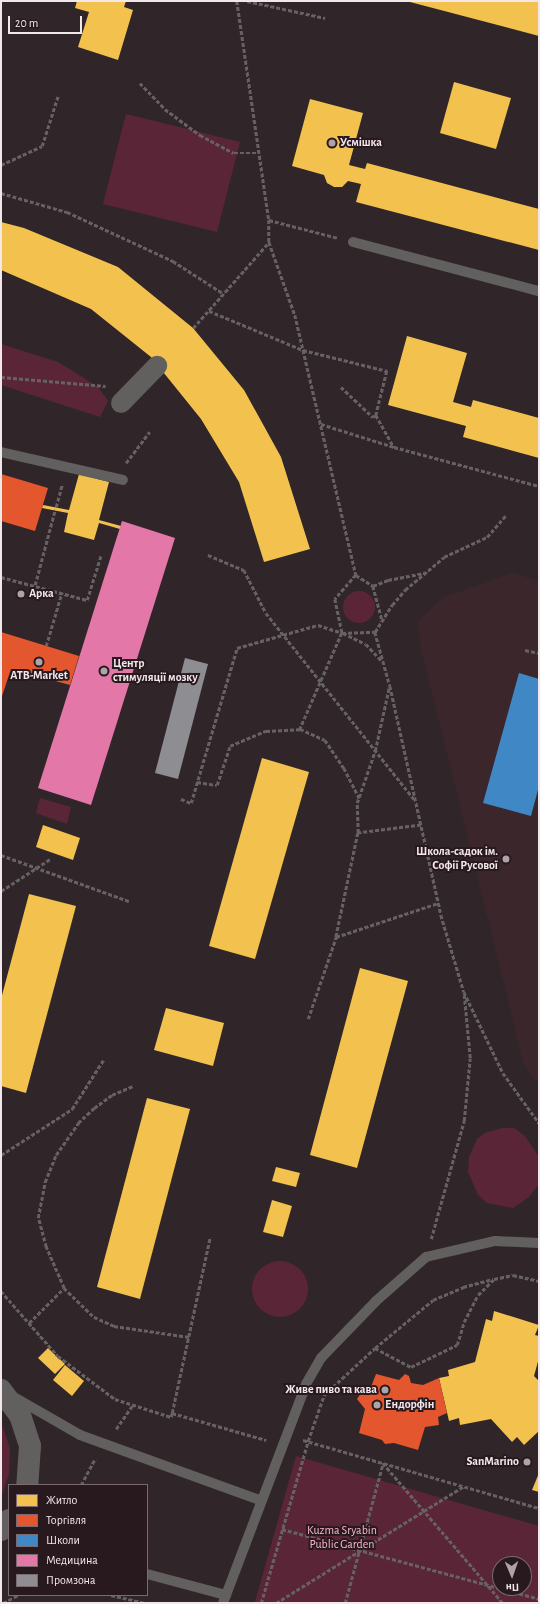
<!DOCTYPE html>
<html>
<head>
<meta charset="utf-8">
<style>
  body { margin:0 }
  #map { position:relative; width:540px; height:1604px; overflow:hidden; background:#302629; font-family:"Alegreya Sans",sans-serif }
  div>[style] { position:absolute }
  .built>* { inset:0; background:#3b262c }
  .green>* { inset:0; background:#5b2538 }
  .round { border-radius:50% }
  .homes>* { inset:0; background:#f2c14e }
  .shops>* { inset:0; background:#e4572e }
  .schools>* { inset:0; background:#3f88c5 }
  .health>* { inset:0; background:#e377a8 }
  .industry>* { inset:0; background:#8d8d92 }
  .path>* { height:2.5px; margin-top:-1.25px; transform-origin:0; background:repeating-linear-gradient(90deg,#666264 0 4px,transparent 0 6px) }
  .service>* { height:10px; margin:-5px; padding:0 5px; transform-origin:5px; border-radius:5px; background:#625f5f }
  .minor>* { height:20px; margin:-10px; padding:0 10px; transform-origin:10px; border-radius:10px; background:#625f5f }
  .tertiary>* { height:22px; margin:-11px; padding:0 11px; transform-origin:11px; border-radius:11px; background:#625f5f }
  .dots>* { width:11px; height:11px; translate:-50% -50%; box-sizing:border-box; border:2px solid #28191e; border-radius:50% }
  span { translate:-50% -50%; white-space:nowrap; text-align:center; line-height:1.15; -webkit-text-stroke:4px #28191e; paint-order:stroke }
  .poi-label { font-size:12px; color:#f2e7ea; font-weight:700 }
  .left { translate:0 -50%; text-align:left }
  .right { translate:-100% -50%; text-align:right }
  .park-label { font-size:12px; color:#fcb7ca }
  .frame { position:absolute; inset:0; border:2px solid #f2e7ea; pointer-events:none }
  .legend { position:absolute; left:8px; top:1484px; width:140px; height:112px; box-sizing:border-box; background:#28191e; border:1px solid #796b70; margin:0; padding:5px 7px; list-style:none; font-size:12px; color:#f2e7ea }
  .legend li { display:flex; align-items:center; gap:8px; height:20px }
  .legend b { width:20px; border:1px solid #796b70 }
  .north { position:absolute; left:492px; top:1556px; width:40px; height:40px; box-sizing:border-box; background:#28191e; border:1px solid #796b70; border-radius:50%; rotate:178deg; font-size:11px; font-weight:700; line-height:16px; text-align:center; color:#f2e7ea }
  .north::after { content:''; display:block; margin:auto; width:14px; height:18px; background:#aea3a6; clip-path:polygon(50% 0,100% 100%,50% 72%,0 100%) }
  .scale { position:absolute; left:8px; top:16px; width:74px; height:18px; box-sizing:border-box; border:2px solid #f2e7ea; border-top:0; padding-left:5px; font-size:12px; line-height:14px; white-space:nowrap; color:#f2e7ea; -webkit-text-stroke:3px #28191e; paint-order:stroke }
</style>
</head>
<body>
<div id="map">
  <div class="built">
    <i style="clip-path:polygon(513px 573px,539px 581px,539px 1084px,524px 1065px,422px 652px,417px 621px,444px 597px)"></i>
  </div>
  <div class="green">
    <i style="clip-path:polygon(126px 114px,240px 142px,217px 232px,103px 204px)"></i>
    <i style="clip-path:polygon(1px 344px,58px 362px,98px 387px,108px 401px,100px 417px,1px 385px)"></i>
    <i class="round" style="left:343px;top:591px;width:32px;height:32px"></i>
    <i style="clip-path:polygon(40px 798px,71px 807px,67px 824px,36px 813px)"></i>
    <i style="clip-path:polygon(502px 1128px,514px 1128px,525px 1136px,539px 1157px,539px 1184px,529px 1197px,513px 1208px,487px 1203px,478px 1195px,468px 1172px,469px 1157px,477px 1139px,485px 1133px)"></i>
    <i class="round" style="left:252px;top:1261px;width:56px;height:56px"></i>
    <i style="clip-path:polygon(1px 1422px,10px 1448px,9px 1474px,1px 1497px)"></i>
    <i style="clip-path:polygon(evenodd,296px 1456px,539px 1526px,539px 1603px,255px 1602px,296px 1456px,500px 1564px,524px 1564px,524px 1588px,500px 1588px,500px 1564px)"></i>
  </div>
  <div class="homes">
    <i style="clip-path:polygon(77px 1px,126px 1px,124px 7px,133px 10px,118px 60px,78px 47px,89px 12px,75px 8px)"></i>
    <i style="clip-path:polygon(410px 1px,539px 1px,539px 36px,410px 2px)"></i>
    <i style="clip-path:polygon(454px 82px,511px 98px,496px 149px,440px 133px)"></i>
    <i style="clip-path:polygon(310px 99px,363px 113px,349px 165px,365px 169px,367px 163px,539px 209px,539px 250px,356px 202px,361px 184px,348px 181px,342px 187px,334px 187px,327px 183px,324px 175px,292px 166px)"></i>
    <i style="clip-path:polygon(1px 222px,24px 228px,118px 267px,193px 328px,244px 390px,281px 457px,310px 549px,264px 562px,239px 482px,201px 419px,151px 357px,91px 309px,1px 270px)"></i>
    <i style="clip-path:polygon(407px 336px,467px 353px,453px 402px,471px 407px,473px 400px,539px 418px,539px 458px,463px 437px,466px 426px,388px 405px)"></i>
    <i style="clip-path:polygon(79px 474px,109px 482px,99px 520px,121px 526px,120px 529px,99px 523px,94px 540px,64px 532px,68px 513px,42px 508px,43px 505px,69px 510px)"></i>
    <i style="clip-path:polygon(262px 758px,309px 772px,255px 959px,209px 946px)"></i>
    <i style="clip-path:polygon(43px 825px,80px 838px,73px 860px,36px 847px)"></i>
    <i style="clip-path:polygon(29px 894px,76px 906px,26px 1093px,1px 1086px,1px 999px)"></i>
    <i style="clip-path:polygon(360px 968px,408px 981px,357px 1168px,310px 1155px)"></i>
    <i style="clip-path:polygon(166px 1008px,224px 1023px,213px 1066px,154px 1050px)"></i>
    <i style="clip-path:polygon(147px 1098px,190px 1109px,140px 1299px,97px 1287px)"></i>
    <i style="clip-path:polygon(276px 1167px,300px 1173px,296px 1187px,272px 1181px)"></i>
    <i style="clip-path:polygon(272px 1200px,292px 1206px,283px 1237px,263px 1232px)"></i>
    <i style="clip-path:polygon(494px 1311px,539px 1325px,535px 1335px,539px 1336px,539px 1358px,534px 1376px,539px 1381px,539px 1431px,524px 1445px,517px 1437px,512px 1442px,491px 1419px,460px 1425px,459px 1418px,449px 1421px,439px 1378px,449px 1376px,448px 1370px,475px 1362px,486px 1319px,492px 1321px)"></i>
    <i style="clip-path:polygon(48px 1348px,65px 1364px,55px 1374px,38px 1358px)"></i>
    <i style="clip-path:polygon(65px 1365px,84px 1381px,72px 1396px,53px 1380px)"></i>
    <i style="clip-path:polygon(539px 1473px,539px 1492px,532px 1490px)"></i>
  </div>
  <div class="shops">
    <i style="clip-path:polygon(1px 474px,48px 488px,35px 531px,1px 521px)"></i>
    <i style="clip-path:polygon(1px 632px,79px 656px,70px 685px,11px 669px,1px 699px)"></i>
    <i style="clip-path:polygon(376px 1374px,399px 1380px,405px 1374px,409px 1376px,411px 1383px,423px 1385px,439px 1378px,447px 1413px,438px 1417px,439px 1425px,425px 1427px,418px 1450px,394px 1443px,385px 1444px,382px 1440px,359px 1433px,365px 1409px,357px 1399px,361px 1393px,369px 1392px)"></i>
  </div>
  <div class="schools">
    <i style="clip-path:polygon(519px 673px,539px 679px,539px 786px,531px 816px,483px 803px)"></i>
  </div>
  <div class="health">
    <i style="clip-path:polygon(122px 521px,175px 538px,91px 805px,38px 788px)"></i>
  </div>
  <div class="industry">
    <i style="clip-path:polygon(185px 658px,208px 664px,178px 779px,155px 773px)"></i>
  </div>
  <div class="path">
    <i style="left:237px;top:1px;width:221px;rotate:81.7deg"></i>
    <i style="left:269px;top:220px;width:22px;rotate:90deg"></i>
    <i style="left:269px;top:242px;width:77px;rotate:70.4deg"></i>
    <i style="left:295px;top:315px;width:267px;rotate:76.8deg"></i>
    <i style="left:356px;top:575px;width:32px;rotate:131deg"></i>
    <i style="left:335px;top:599px;width:35px;rotate:78deg"></i>
    <i style="left:342px;top:633px;width:105px;rotate:113.6deg"></i>
    <i style="left:247px;top:1px;width:80px;rotate:12.3deg"></i>
    <i style="left:140px;top:83px;width:36px;rotate:46deg"></i>
    <i style="left:165px;top:109px;width:44px;rotate:36.6deg"></i>
    <i style="left:200px;top:135px;width:38px;rotate:28deg"></i>
    <i style="left:234px;top:153px;width:25px"></i>
    <i style="left:1px;top:165px;width:45px;rotate:-24.9deg"></i>
    <i style="left:42px;top:146px;width:52px;rotate:-72.3deg"></i>
    <i style="left:1px;top:193px;width:69px;rotate:16.1deg"></i>
    <i style="left:67px;top:212px;width:117px;rotate:24.8deg"></i>
    <i style="left:173px;top:261px;width:61px;rotate:32.9deg"></i>
    <i style="left:269px;top:220px;width:71px;rotate:14.6deg"></i>
    <i style="left:209px;top:311px;width:102px;rotate:22.5deg"></i>
    <i style="left:303px;top:350px;width:87px;rotate:14deg"></i>
    <i style="left:387px;top:371px;width:45px;rotate:104deg"></i>
    <i style="left:376px;top:415px;width:37px;rotate:61deg"></i>
    <i style="left:193px;top:328px;width:115px;rotate:-48.5deg"></i>
    <i style="left:1px;top:377px;width:105px;rotate:4.9deg"></i>
    <i style="left:341px;top:387px;width:44px;rotate:43.2deg"></i>
    <i style="left:373px;top:417px;width:4px;rotate:-34deg"></i>
    <i style="left:321px;top:424px;width:77px;rotate:17.5deg"></i>
    <i style="left:394px;top:447px;width:150px;rotate:15.1deg"></i>
    <i style="left:126px;top:463px;width:39px;rotate:-53deg"></i>
    <i style="left:56px;top:507px;width:24px;rotate:-75deg"></i>
    <i style="left:208px;top:555px;width:39px;rotate:23deg"></i>
    <i style="left:244px;top:570px;width:48px;rotate:62.9deg"></i>
    <i style="left:266px;top:613px;width:238px;rotate:51.5deg"></i>
    <i style="left:356px;top:575px;width:20px;rotate:33deg"></i>
    <i style="left:373px;top:586px;width:35px;rotate:75deg"></i>
    <i style="left:1px;top:577px;width:89px;rotate:15deg"></i>
    <i style="left:87px;top:600px;width:47px;rotate:-72.7deg"></i>
    <i style="left:35px;top:585px;width:78px;rotate:-75.1deg"></i>
    <i style="left:373px;top:586px;width:16px;rotate:-22deg"></i>
    <i style="left:388px;top:580px;width:38px;rotate:-11deg"></i>
    <i style="left:375px;top:632px;width:32px;rotate:-58deg"></i>
    <i style="left:392px;top:605px;width:20px;rotate:-49deg"></i>
    <i style="left:405px;top:590px;width:51px;rotate:-40.2deg"></i>
    <i style="left:444px;top:557px;width:47px;rotate:-24.9deg"></i>
    <i style="left:487px;top:537px;width:28px;rotate:-49deg"></i>
    <i style="left:343px;top:633px;width:25px;rotate:26deg"></i>
    <i style="left:366px;top:644px;width:23px;rotate:47deg"></i>
    <i style="left:46px;top:646px;width:56px;rotate:-73.5deg"></i>
    <i style="left:525px;top:650px;width:14px;rotate:12deg"></i>
    <i style="left:197px;top:782px;width:20px;rotate:9deg"></i>
    <i style="left:217px;top:785px;width:41px;rotate:-71.6deg"></i>
    <i style="left:230px;top:746px;width:39px;rotate:-23deg"></i>
    <i style="left:266px;top:731px;width:34px;rotate:-3deg"></i>
    <i style="left:300px;top:729px;width:27px;rotate:24deg"></i>
    <i style="left:325px;top:740px;width:34px;rotate:56deg"></i>
    <i style="left:344px;top:768px;width:34px;rotate:63deg"></i>
    <i style="left:181px;top:799px;width:11px;rotate:22deg"></i>
    <i style="left:191px;top:803px;width:162px;rotate:-73.5deg"></i>
    <i style="left:237px;top:648px;width:84px;rotate:-15.9deg"></i>
    <i style="left:318px;top:625px;width:25px;rotate:18deg"></i>
    <i style="left:342px;top:633px;width:33px;rotate:-2deg"></i>
    <i style="left:375px;top:632px;width:56px;rotate:74.5deg"></i>
    <i style="left:390px;top:686px;width:235px;rotate:77.4deg"></i>
    <i style="left:441px;top:915px;width:80px;rotate:73.4deg"></i>
    <i style="left:464px;top:992px;width:90px;rotate:64.3deg"></i>
    <i style="left:503px;top:1073px;width:62px;rotate:54.2deg"></i>
    <i style="left:421px;top:825px;width:64px;rotate:172.8deg"></i>
    <i style="left:358px;top:833px;width:106px;rotate:101.9deg"></i>
    <i style="left:336px;top:937px;width:108px;rotate:-18.4deg"></i>
    <i style="left:358px;top:833px;width:30px;rotate:-92deg"></i>
    <i style="left:357px;top:803px;width:55px;rotate:-70.9deg"></i>
    <i style="left:375px;top:751px;width:65px;rotate:-77.5deg"></i>
    <i style="left:1px;top:855px;width:136px;rotate:19.8deg"></i>
    <i style="left:1px;top:891px;width:59px;rotate:-33.1deg"></i>
    <i style="left:308px;top:1019px;width:87px;rotate:-71.1deg"></i>
    <i style="left:1px;top:1155px;width:85px;rotate:-32.9deg"></i>
    <i style="left:72px;top:1109px;width:59px;rotate:-57.4deg"></i>
    <i style="left:431px;top:1239px;width:123px;rotate:-74.4deg"></i>
    <i style="left:464px;top:1121px;width:63px;rotate:-84.6deg"></i>
    <i style="left:470px;top:1058px;width:63px;rotate:-95.4deg"></i>
    <i style="left:64px;top:1288px;width:42px;rotate:44deg"></i>
    <i style="left:94px;top:1317px;width:22px;rotate:24deg"></i>
    <i style="left:114px;top:1326px;width:76px;rotate:8.3deg"></i>
    <i style="left:1px;top:1291px;width:86px;rotate:48.8deg"></i>
    <i style="left:58px;top:1356px;width:71px;rotate:37deg"></i>
    <i style="left:115px;top:1399px;width:59px;rotate:17.8deg"></i>
    <i style="left:171px;top:1417px;width:4px;rotate:-76deg"></i>
    <i style="left:172px;top:1413px;width:98px;rotate:16deg"></i>
    <i style="left:29px;top:1323px;width:49px;rotate:-45deg"></i>
    <i style="left:64px;top:1288px;width:45px;rotate:-113.7deg"></i>
    <i style="left:46px;top:1247px;width:30px;rotate:-105deg"></i>
    <i style="left:38px;top:1218px;width:37px;rotate:-79deg"></i>
    <i style="left:45px;top:1182px;width:29px;rotate:-68deg"></i>
    <i style="left:56px;top:1155px;width:39px;rotate:-55deg"></i>
    <i style="left:78px;top:1123px;width:22px;rotate:-43deg"></i>
    <i style="left:94px;top:1108px;width:22px;rotate:-36deg"></i>
    <i style="left:112px;top:1095px;width:23px;rotate:-23deg"></i>
    <i style="left:375px;top:1348px;width:75px;rotate:-39.6deg"></i>
    <i style="left:433px;top:1300px;width:33px;rotate:-23deg"></i>
    <i style="left:463px;top:1287px;width:31px;rotate:-15deg"></i>
    <i style="left:172px;top:1413px;width:180px;rotate:-77.8deg"></i>
    <i style="left:116px;top:1429px;width:28px;rotate:-55deg"></i>
    <i style="left:303px;top:1440px;width:246px;rotate:16.1deg"></i>
    <i style="left:383px;top:1463px;width:184px;rotate:49.4deg"></i>
    <i style="left:81px;top:1485px;width:30px;rotate:-62deg"></i>
    <i style="left:282px;top:1529px;width:266px;rotate:15.2deg"></i>
    <i style="left:111px;top:1595px;width:36px;rotate:13deg"></i>
    <i style="left:3px;top:1603px;width:17px;rotate:-28deg"></i>
    <i style="left:261px;top:1603px;width:169px;rotate:-73.8deg"></i>
    <i style="left:308px;top:1441px;width:49px;rotate:-70.8deg"></i>
    <i style="left:324px;top:1395px;width:69px;rotate:-42.7deg"></i>
    <i style="left:375px;top:1348px;width:41px;rotate:27.8deg"></i>
    <i style="left:411px;top:1367px;width:51px;rotate:-25.6deg"></i>
    <i style="left:457px;top:1345px;width:24px;rotate:-73deg"></i>
    <i style="left:464px;top:1322px;width:30px;rotate:-63deg"></i>
    <i style="left:478px;top:1295px;width:23px;rotate:-45deg"></i>
    <i style="left:494px;top:1279px;width:19px;rotate:-12deg"></i>
    <i style="left:513px;top:1275px;width:27px;rotate:13deg"></i>
    <i style="left:276px;top:1603px;width:221px;rotate:-31.9deg"></i>
    <i style="left:345px;top:1603px;width:145px;rotate:-74.8deg"></i>
  </div>
  <div class="service">
    <i style="left:353px;top:242px;width:192px;rotate:14.8deg"></i>
    <i style="left:1px;top:452px;width:125px;rotate:12.9deg"></i>
    <i style="left:14px;top:1397px;width:76px;rotate:29.9deg"></i>
    <i style="left:80px;top:1435px;width:191px;rotate:19.9deg"></i>
    <i style="left:147px;top:1574px;width:82px;rotate:14.9deg"></i>
    <i style="left:223px;top:1603px;width:234px;rotate:-69.2deg"></i>
    <i style="left:306px;top:1384px;width:30px;rotate:-60deg"></i>
    <i style="left:321px;top:1358px;width:79px;rotate:-46deg"></i>
    <i style="left:376px;top:1301px;width:67px;rotate:-41.3deg"></i>
    <i style="left:426px;top:1257px;width:71px;rotate:-13.1deg"></i>
    <i style="left:495px;top:1241px;width:44px;rotate:2.6deg"></i>
  </div>
  <div class="minor">
    <i style="left:121px;top:403px;width:52px;rotate:-45.8deg"></i>
  </div>
  <div class="tertiary">
    <i style="left:1px;top:1390px;width:31px;rotate:53deg"></i>
    <i style="left:20px;top:1415px;width:33px;rotate:72deg"></i>
    <i style="left:30px;top:1446px;width:39px;rotate:94deg"></i>
    <i style="left:1px;top:1530px;width:13px;rotate:-51deg"></i>
  </div>
  <div class="dots">
    <i style="left:332px;top:143px;background:#aea3a6"></i>
    <i style="left:21px;top:594px;background:#aea3a6"></i>
    <i style="left:39px;top:662px;background:#aea3a6"></i>
    <i style="left:104px;top:671px;background:#aea3a6"></i>
    <i style="left:506px;top:859px;background:#aea3a6"></i>
    <i style="left:385px;top:1390px;background:#aea3a6"></i>
    <i style="left:377px;top:1405px;background:#aea3a6"></i>
    <i style="left:527px;top:1462px;background:#aea3a6"></i>
  </div>
  <div class="poi-label">
    <span class="left" style="left:340px;top:143px">Усмішка</span>
    <span class="left" style="left:29px;top:594px">Арка</span>
    <span class="left" style="left:113px;top:671px">Центр<br>стимуляції мозку</span>
    <span style="left:39px;top:676px">ATB-Market</span>
    <span class="right" style="left:498px;top:859px">Школа-садок ім.<br>Софії Русової</span>
    <span class="right" style="left:377px;top:1390px">Живе пиво та кава</span>
    <span class="left" style="left:385px;top:1405px">Ендорфін</span>
    <span class="right" style="left:519px;top:1462px">SanMarino</span>
  </div>
  <div class="park-label">
    <span style="left:342px;top:1538px">Kuzma Sryabin<br>Public Garden</span>
  </div>
  <div class="frame"></div>
  <ul class="legend">
  <li><b style="height:11px;background:#f2c14e"></b>Житло</li>
  <li><b style="height:11px;background:#e4572e"></b>Торгівля</li>
  <li><b style="height:11px;background:#3f88c5"></b>Школи</li>
  <li><b style="height:11px;background:#e377a8"></b>Медицина</li>
  <li><b style="height:11px;background:#8d8d92"></b>Промзона</li>
  </ul>
  <div class="north">Пн</div>
  <div class="scale">20 m</div>
</div>
</body>
</html>
